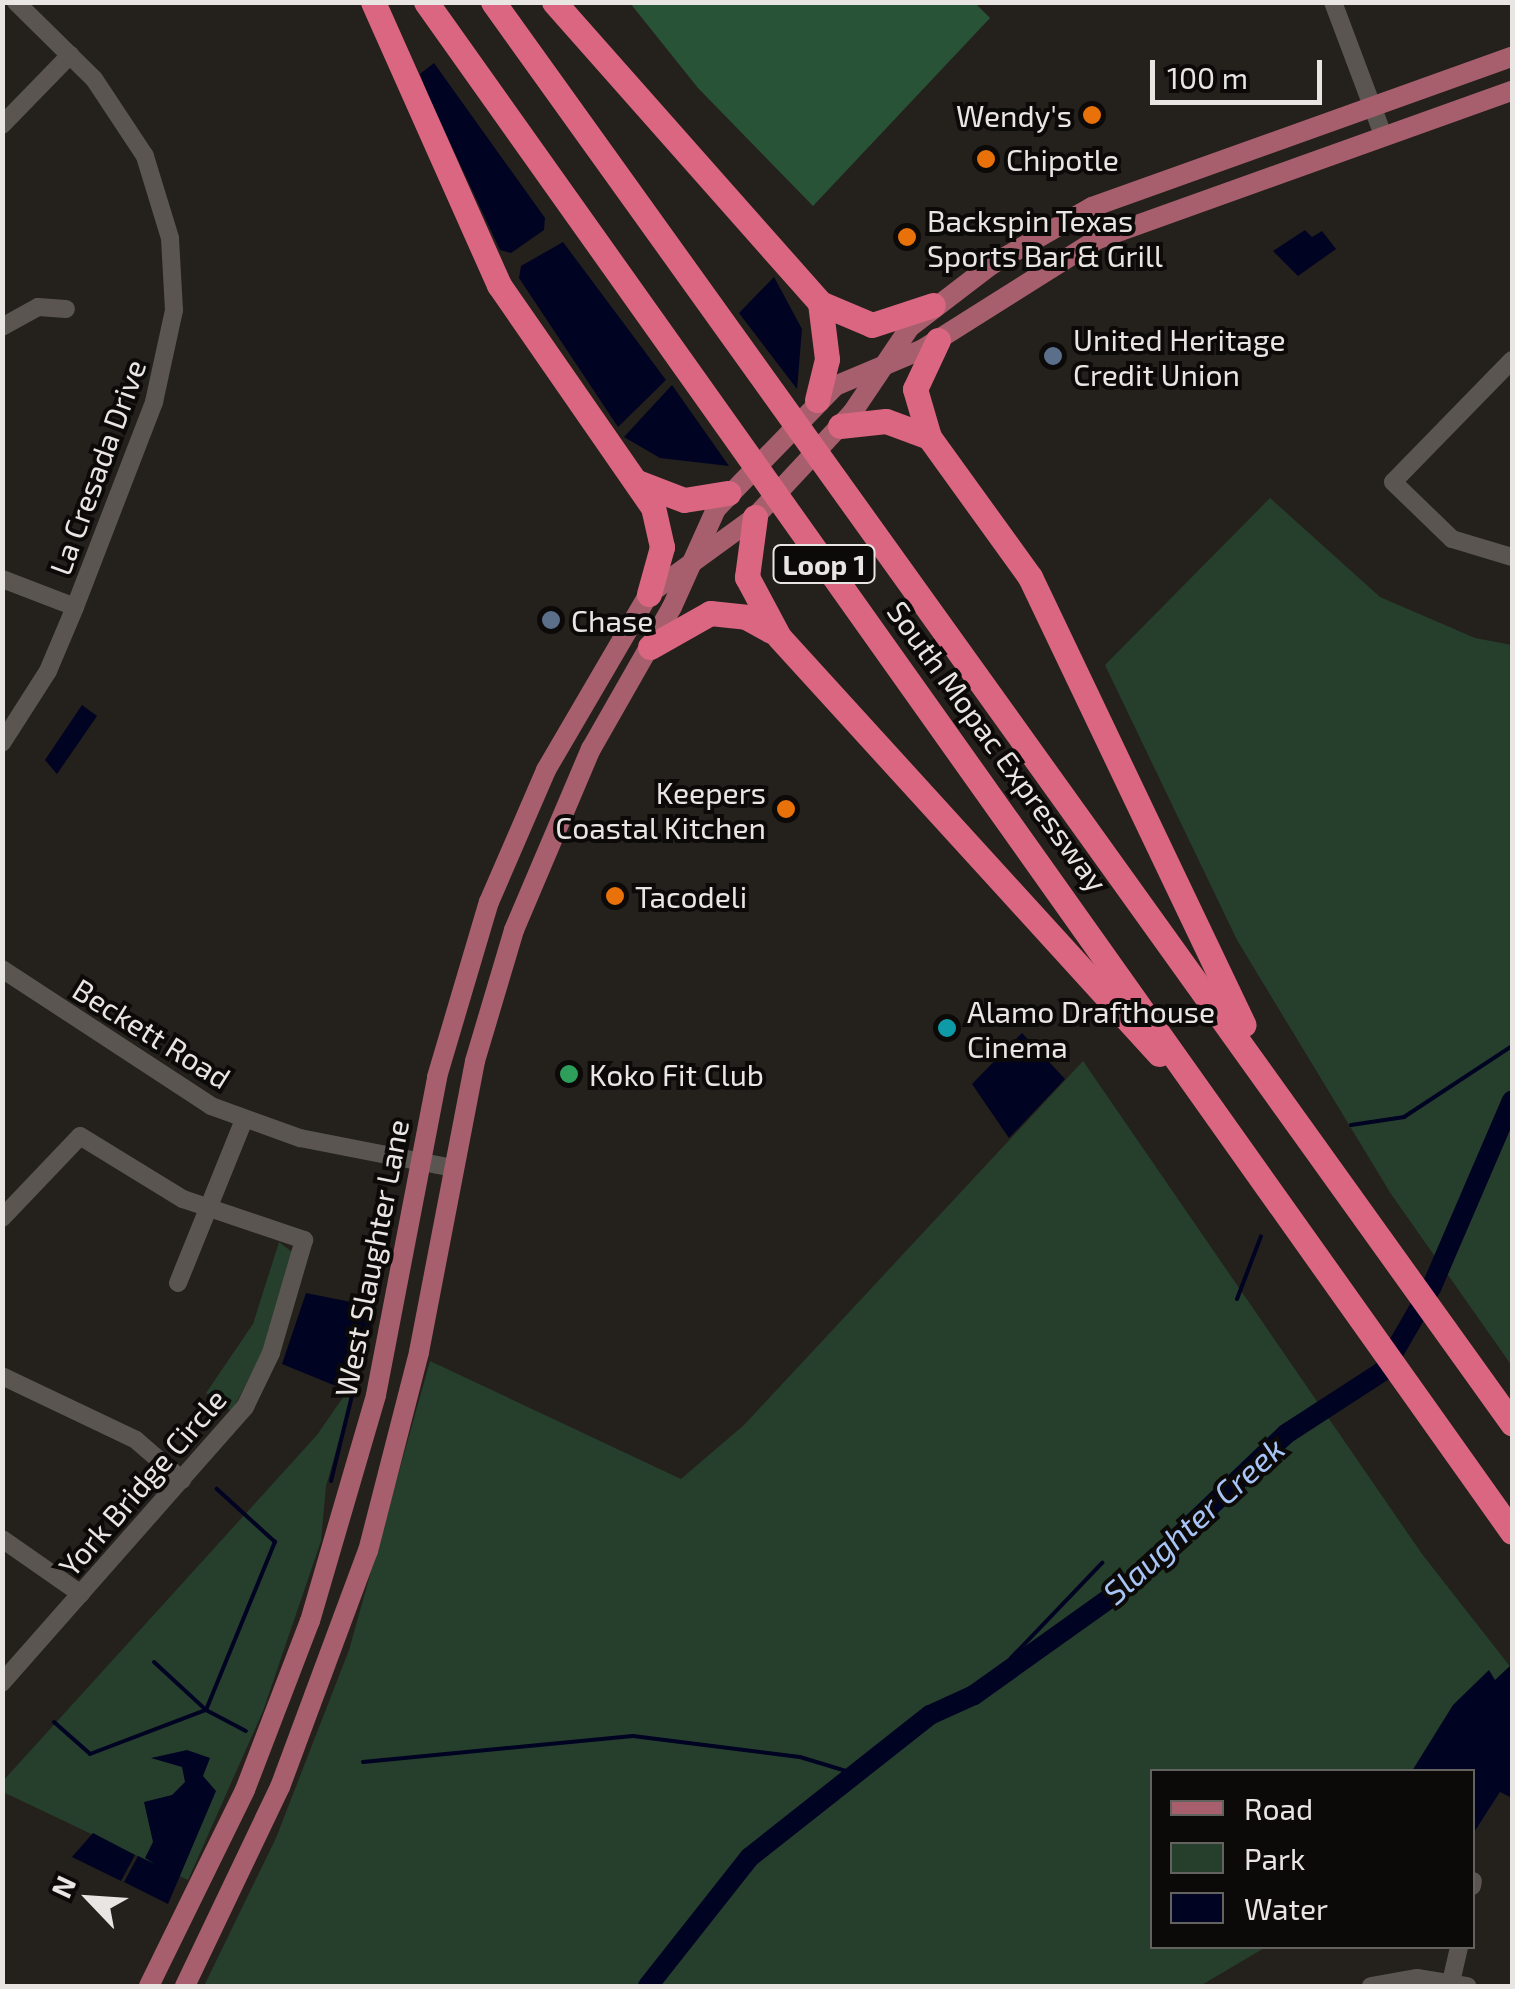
<!DOCTYPE html>
<html>
<head>
<meta charset="utf-8">
<style>
  body { margin:0 }
  #map { position:relative; width:1515px; height:1989px; overflow:hidden; background:#24201c; font-family:"Exo 2",sans-serif }
  div>[style] { position:absolute }
  .green>* { inset:0; background:#253f2c }
  .forest>* { inset:0; background:#295336 }
  .water>* { inset:0; background:#000322 }
  .stream>* { height:4px; margin:-2px; padding:0 2px; transform-origin:2px; border-radius:2px; background:#000322 }
  .river>* { height:20px; margin:-10px; padding:0 10px; transform-origin:10px; border-radius:10px; background:#000322 }
  .minor>* { height:18px; margin:-9px; padding:0 9px; transform-origin:9px; border-radius:9px; background:#5a5550 }
  .major>* { height:20px; margin:-10px; padding:0 10px; transform-origin:10px; border-radius:10px; background:#a75f6d }
  .highway>* { height:25px; margin:-12.5px; padding:0 12.5px; transform-origin:12.5px; border-radius:12.5px; background:#db6681 }
  .dots>* { width:28px; height:28px; translate:-50% -50%; box-sizing:border-box; border:5px solid #0c0a08; border-radius:50% }
  span { translate:-50% -50%; white-space:nowrap; text-align:center; line-height:1.15; -webkit-text-stroke:8px #0c0a08; paint-order:stroke }
  .shield-label span { padding:2px 8px; background:#0c0a08; border:2px solid; border-radius:8px; -webkit-text-stroke-width:0 }
  .shield-label { font-size:28px; color:#e8e5e2; font-weight:700 }
  .poi-label { font-size:30px; color:#e8e5e2 }
  .right { translate:-100% -50%; text-align:right }
  .left { translate:0 -50%; text-align:left }
  .street-label { font-size:30px; color:#e8e5e2 }
  .water-label { font-size:32px; color:#a8c4f7; font-style:italic }
  .frame { position:absolute; inset:0; border:5px solid #e8e5e2; pointer-events:none }
  .legend { position:absolute; left:1150px; top:1769px; width:325px; height:180px; box-sizing:border-box; background:#0c0a08; border:2px solid #64625f; margin:0; padding:12px 18px; list-style:none; font-size:30px; color:#e8e5e2 }
  .legend li { display:flex; align-items:center; gap:20px; height:50px }
  .legend b { width:50px; border:2px solid #64625f }
  .north { position:absolute; left:40px; top:1849px; width:100px; height:100px; -webkit-text-stroke:8px #0c0a08; paint-order:stroke; rotate:295deg; font-size:28px; font-weight:700; line-height:40px; text-align:center; color:#e8e5e2 }
  .north::after { content:''; display:block; margin:auto; width:35px; height:45px; background:#e8e5e2; clip-path:polygon(50% 0,100% 100%,50% 72%,0 100%) }
  .scale { position:absolute; left:1150px; top:60px; width:172px; height:45px; box-sizing:border-box; border:5px solid #e8e5e2; border-top:0; padding-left:12px; font-size:30px; line-height:35px; white-space:nowrap; color:#e8e5e2; -webkit-text-stroke:8px #0c0a08; paint-order:stroke }
</style>
</head>
<body>
<div id="map">
  <div class="green">
    <i style="clip-path:polygon(1270px 498px,1380px 597px,1475px 638px,1512px 645px,1512px 1366px,1391px 1194px,1237px 940px,1105px 665px)"></i>
    <i style="clip-path:polygon(1083px 1061px,1422px 1554px,1512px 1669px,1500px 1792px,1473px 1834px,1472px 1772px,1152px 1772px,1152px 1946px,1266px 1947px,1200px 1986px,204px 1986px,276px 1838px,349px 1650px,430px 1361px,681px 1479px,744px 1425px)"></i>
    <i style="clip-path:polygon(279px 1242px,292px 1252px,270px 1337px,232px 1411px,206px 1393px,253px 1324px)"></i>
    <i style="clip-path:polygon(357px 1377px,326px 1486px,321px 1541px,263px 1711px,188px 1880px,3px 1792px,2px 1782px,317px 1435px)"></i>
  </div>
  <div class="forest">
    <i style="clip-path:polygon(975px 3px,990px 18px,813px 206px,698px 88px,630px 3px)"></i>
  </div>
  <div class="water">
    <i style="clip-path:polygon(434px 63px,545px 218px,544px 230px,511px 253px,500px 250px,428px 95px,420px 74px)"></i>
    <i style="clip-path:polygon(1305px 230px,1312px 237px,1322px 231px,1336px 249px,1298px 276px,1273px 251px)"></i>
    <i style="clip-path:polygon(563px 242px,666px 380px,618px 427px,519px 278px,521px 266px)"></i>
    <i style="clip-path:polygon(774px 277px,802px 329px,797px 389px,739px 313px)"></i>
    <i style="clip-path:polygon(672px 385px,729px 466px,660px 458px,624px 437px)"></i>
    <i style="clip-path:polygon(82px 705px,97px 716px,57px 774px,45px 760px)"></i>
    <i style="clip-path:polygon(1022px 1033px,1065px 1079px,1009px 1138px,972px 1084px)"></i>
    <i style="clip-path:polygon(306px 1293px,371px 1306px,361px 1351px,336px 1386px,282px 1364px)"></i>
    <i style="clip-path:polygon(1512px 1664px,1512px 1798px,1500px 1792px,1473px 1834px,1472px 1772px,1412px 1771px,1453px 1705px,1489px 1670px,1495px 1680px)"></i>
    <i style="clip-path:polygon(187px 1750px,210px 1758px,203px 1776px,216px 1791px,168px 1904px,124px 1882px,138px 1856px,155px 1864px,145px 1858px,153px 1842px,144px 1802px,172px 1795px,185px 1782px,182px 1767px,151px 1758px)"></i>
    <i style="clip-path:polygon(93px 1833px,135px 1855px,121px 1881px,72px 1857px)"></i>
  </div>
  <div class="stream">
    <i style="left:1351px;top:1125px;width:54px;rotate:-8.6deg"></i>
    <i style="left:1404px;top:1117px;width:129px;rotate:-33.3deg"></i>
    <i style="left:1237px;top:1299px;width:67px;rotate:-69.1deg"></i>
    <i style="left:331px;top:1481px;width:172px;rotate:-76.2deg"></i>
    <i style="left:154px;top:1662px;width:71px;rotate:42.7deg"></i>
    <i style="left:206px;top:1710px;width:45px;rotate:27.7deg"></i>
    <i style="left:1013px;top:1667px;width:9px;rotate:-103deg"></i>
    <i style="left:1011px;top:1658px;width:132px;rotate:-46.2deg"></i>
    <i style="left:54px;top:1722px;width:48px;rotate:41.6deg"></i>
    <i style="left:90px;top:1754px;width:124px;rotate:-20.8deg"></i>
    <i style="left:206px;top:1710px;width:182px;rotate:-67.7deg"></i>
    <i style="left:275px;top:1542px;width:79px;rotate:-137.6deg"></i>
    <i style="left:363px;top:1762px;width:271px;rotate:-5.5deg"></i>
    <i style="left:633px;top:1736px;width:168px;rotate:7.2deg"></i>
    <i style="left:800px;top:1757px;width:59px;rotate:16.9deg"></i>
  </div>
  <div class="river">
    <i style="left:648px;top:1986px;width:164px;rotate:-51.7deg"></i>
    <i style="left:750px;top:1857px;width:229px;rotate:-38.3deg"></i>
    <i style="left:930px;top:1715px;width:48px;rotate:-24.4deg"></i>
    <i style="left:974px;top:1695px;width:189px;rotate:-35.5deg"></i>
    <i style="left:1128px;top:1585px;width:219px;rotate:-43.7deg"></i>
    <i style="left:1286px;top:1434px;width:116px;rotate:-33deg"></i>
    <i style="left:1383px;top:1371px;width:98px;rotate:-60deg"></i>
    <i style="left:1432px;top:1286px;width:202px;rotate:-66.7deg"></i>
  </div>
  <div class="minor">
    <i style="left:1333px;top:2px;width:142px;rotate:69.4deg"></i>
    <i style="left:2px;top:125px;width:98px;rotate:-45.8deg"></i>
    <i style="left:2px;top:327px;width:41px;rotate:-29.1deg"></i>
    <i style="left:38px;top:307px;width:28px;rotate:4deg"></i>
    <i style="left:1512px;top:360px;width:170px;rotate:134.3deg"></i>
    <i style="left:1393px;top:482px;width:82px;rotate:44deg"></i>
    <i style="left:1452px;top:539px;width:63px;rotate:16.7deg"></i>
    <i style="left:2px;top:579px;width:78px;rotate:21deg"></i>
    <i style="left:2px;top:743px;width:85px;rotate:-57.4deg"></i>
    <i style="left:48px;top:671px;width:69px;rotate:-67.1deg"></i>
    <i style="left:75px;top:607px;width:220px;rotate:-68.9deg"></i>
    <i style="left:154px;top:402px;width:94px;rotate:-77.7deg"></i>
    <i style="left:174px;top:310px;width:72px;rotate:-93.2deg"></i>
    <i style="left:170px;top:238px;width:86px;rotate:-107deg"></i>
    <i style="left:145px;top:156px;width:92px;rotate:-123.5deg"></i>
    <i style="left:94px;top:79px;width:110px;rotate:-135.4deg"></i>
    <i style="left:2px;top:969px;width:250px;rotate:33.2deg"></i>
    <i style="left:211px;top:1106px;width:95px;rotate:19.8deg"></i>
    <i style="left:300px;top:1138px;width:156px;rotate:11.1deg"></i>
    <i style="left:2px;top:1218px;width:113px;rotate:-46.4deg"></i>
    <i style="left:80px;top:1136px;width:121px;rotate:31.5deg"></i>
    <i style="left:183px;top:1199px;width:128px;rotate:18.7deg"></i>
    <i style="left:304px;top:1240px;width:118px;rotate:106.3deg"></i>
    <i style="left:271px;top:1353px;width:60px;rotate:115.7deg"></i>
    <i style="left:245px;top:1407px;width:368px;rotate:131.4deg"></i>
    <i style="left:178px;top:1283px;width:176px;rotate:-68deg"></i>
    <i style="left:2px;top:1376px;width:148px;rotate:25.5deg"></i>
    <i style="left:136px;top:1440px;width:61px;rotate:41deg"></i>
    <i style="left:2px;top:1539px;width:96px;rotate:34.8deg"></i>
    <i style="left:1472px;top:1886px;width:5px;rotate:-79deg"></i>
    <i style="left:1451px;top:1982px;width:37px;rotate:-77deg"></i>
    <i style="left:1371px;top:1986px;width:47px;rotate:-9.9deg"></i>
    <i style="left:1417px;top:1978px;width:51px;rotate:9.1deg"></i>
  </div>
  <div class="major">
    <i style="left:149px;top:1986px;width:218px;rotate:-63.9deg"></i>
    <i style="left:245px;top:1790px;width:181px;rotate:-69deg"></i>
    <i style="left:310px;top:1621px;width:235px;rotate:-73.7deg"></i>
    <i style="left:376px;top:1395px;width:324px;rotate:-79.1deg"></i>
    <i style="left:437px;top:1077px;width:183px;rotate:-73.5deg"></i>
    <i style="left:489px;top:902px;width:144px;rotate:-66.6deg"></i>
    <i style="left:546px;top:770px;width:204px;rotate:-59.7deg"></i>
    <i style="left:649px;top:594px;width:131px;rotate:-36deg"></i>
    <i style="left:755px;top:517px;width:142px;rotate:-47deg"></i>
    <i style="left:852px;top:413px;width:104px;rotate:-56deg"></i>
    <i style="left:910px;top:327px;width:102px;rotate:-37.4deg"></i>
    <i style="left:991px;top:265px;width:116px;rotate:-29.9deg"></i>
    <i style="left:1092px;top:207px;width:446px;rotate:-19.7deg"></i>
    <i style="left:185px;top:1986px;width:221px;rotate:-64.5deg"></i>
    <i style="left:280px;top:1787px;width:252px;rotate:-69.6deg"></i>
    <i style="left:368px;top:1551px;width:205px;rotate:-75.6deg"></i>
    <i style="left:419px;top:1352px;width:296px;rotate:-79.1deg"></i>
    <i style="left:475px;top:1061px;width:137px;rotate:-73.4deg"></i>
    <i style="left:514px;top:930px;width:197px;rotate:-67deg"></i>
    <i style="left:591px;top:749px;width:163px;rotate:-60.3deg"></i>
    <i style="left:672px;top:607px;width:107px;rotate:-65.8deg"></i>
    <i style="left:716px;top:509px;width:171px;rotate:-45.9deg"></i>
    <i style="left:835px;top:386px;width:95px;rotate:-22.8deg"></i>
    <i style="left:923px;top:349px;width:207px;rotate:-32.2deg"></i>
    <i style="left:1098px;top:239px;width:440px;rotate:-19.7deg"></i>
  </div>
  <div class="highway">
    <i style="left:373px;top:2px;width:310px;rotate:66deg"></i>
    <i style="left:499px;top:285px;width:270px;rotate:55.3deg"></i>
    <i style="left:653px;top:507px;width:41px;rotate:77.3deg"></i>
    <i style="left:662px;top:547px;width:49px;rotate:105.5deg"></i>
    <i style="left:426px;top:2px;width:1876px;rotate:54.63deg"></i>
    <i style="left:493px;top:2px;width:1749px;rotate:54.36deg"></i>
    <i style="left:554px;top:2px;width:402px;rotate:48.5deg"></i>
    <i style="left:820px;top:303px;width:56px;rotate:22.9deg"></i>
    <i style="left:872px;top:325px;width:64px;rotate:-18.2deg"></i>
    <i style="left:938px;top:340px;width:54px;rotate:115.1deg"></i>
    <i style="left:915px;top:389px;width:50px;rotate:73.7deg"></i>
    <i style="left:929px;top:437px;width:173px;rotate:54.2deg"></i>
    <i style="left:1030px;top:577px;width:496px;rotate:64.5deg"></i>
    <i style="left:817px;top:400px;width:42px;rotate:-76.3deg"></i>
    <i style="left:827px;top:359px;width:56px;rotate:-97.1deg"></i>
    <i style="left:840px;top:426px;width:46px;rotate:-6.2deg"></i>
    <i style="left:886px;top:421px;width:46px;rotate:20.4deg"></i>
    <i style="left:637px;top:482px;width:50px;rotate:21deg"></i>
    <i style="left:684px;top:500px;width:45px;rotate:-9deg"></i>
    <i style="left:755px;top:517px;width:61px;rotate:97.6deg"></i>
    <i style="left:747px;top:577px;width:68px;rotate:61.9deg"></i>
    <i style="left:779px;top:637px;width:564px;rotate:47.66deg"></i>
    <i style="left:650px;top:647px;width:69px;rotate:-29.5deg"></i>
    <i style="left:710px;top:613px;width:36px;rotate:6deg"></i>
    <i style="left:746px;top:617px;width:29px;rotate:29deg"></i>
  </div>
  <div class="dots">
    <i style="left:1092px;top:115px;background:#e8710a"></i>
    <i style="left:986px;top:159px;background:#e8710a"></i>
    <i style="left:907px;top:237px;background:#e8710a"></i>
    <i style="left:1053px;top:356px;background:#5c6f8a"></i>
    <i style="left:551px;top:620px;background:#5c6f8a"></i>
    <i style="left:786px;top:809px;background:#e8710a"></i>
    <i style="left:615px;top:896px;background:#e8710a"></i>
    <i style="left:947px;top:1028px;background:#0f9aa8"></i>
    <i style="left:569px;top:1074px;background:#2e9e5b"></i>
  </div>
  <div class="shield-label">
    <span style="left:824px;top:564px">Loop 1</span>
  </div>
  <div class="poi-label">
    <span class="right" style="left:1072px;top:115px">Wendy's</span>
    <span class="left" style="left:1006px;top:159px">Chipotle</span>
    <span class="left" style="left:927px;top:237px">Backspin Texas<br>Sports Bar &amp; Grill</span>
    <span class="left" style="left:1073px;top:356px">United Heritage<br>Credit Union</span>
    <span class="left" style="left:571px;top:620px">Chase</span>
    <span class="right" style="left:766px;top:809px">Keepers<br>Coastal Kitchen</span>
    <span class="left" style="left:635px;top:896px">Tacodeli</span>
    <span class="left" style="left:967px;top:1028px">Alamo Drafthouse<br>Cinema</span>
    <span class="left" style="left:589px;top:1074px">Koko Fit Club</span>
  </div>
  <div class="street-label">
    <span style="left:97px;top:467px;rotate:-70deg">La Cresada Drive</span>
    <span style="left:998px;top:746px;rotate:54deg">South Mopac Expressway</span>
    <span style="left:152px;top:1033px;rotate:32deg">Beckett Road</span>
    <span style="left:371px;top:1258px;rotate:-79deg">West Slaughter Lane</span>
    <span style="left:142px;top:1482px;rotate:-49deg">York Bridge Circle</span>
  </div>
  <div class="water-label">
    <span style="left:1193px;top:1520px;rotate:-42deg">Slaughter Creek</span>
  </div>
  <div class="frame"></div>
  <ul class="legend">
  <li><b style="height:12px;background:#a75f6d"></b>Road</li>
  <li><b style="height:28px;background:#253f2c"></b>Park</li>
  <li><b style="height:28px;background:#000322"></b>Water</li>
  </ul>
  <div class="north">N</div>
  <div class="scale">100 m</div>
</div>
</body>
</html>
